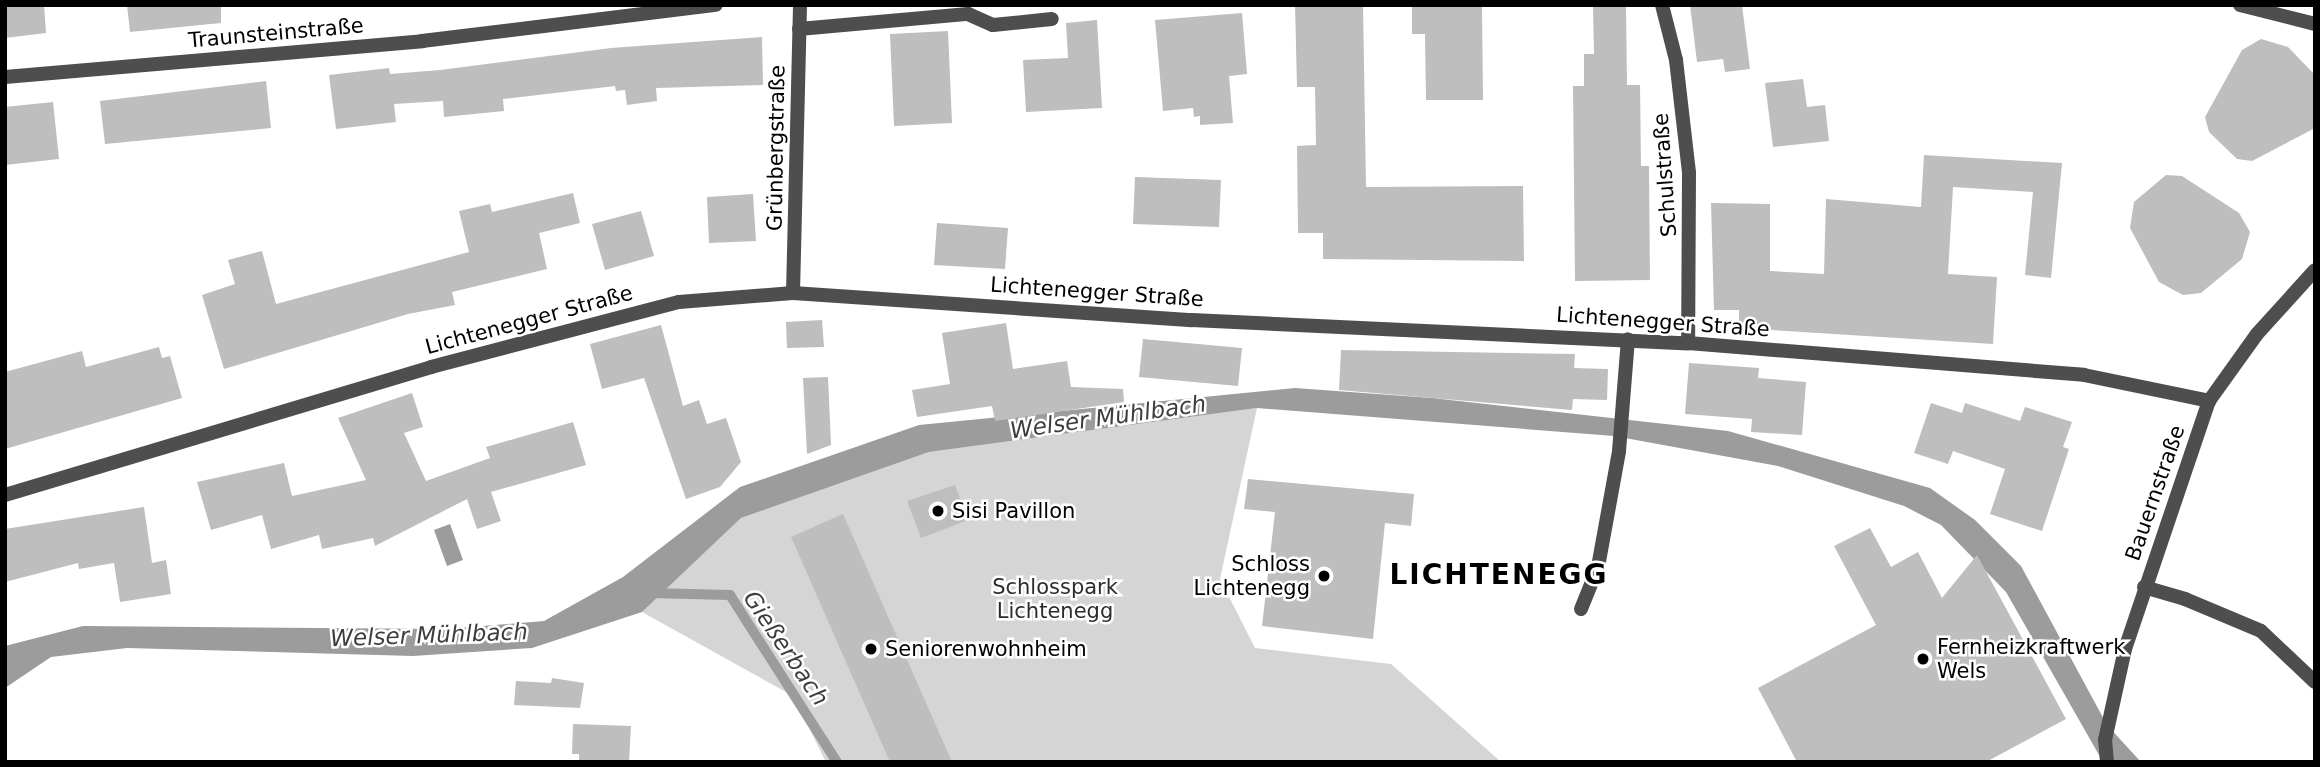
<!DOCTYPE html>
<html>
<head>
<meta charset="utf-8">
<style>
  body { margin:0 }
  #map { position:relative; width:2320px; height:767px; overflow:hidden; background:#fff; font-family:"DejaVu Sans",sans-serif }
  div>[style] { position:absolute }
  .green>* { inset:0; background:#d5d5d5 }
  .water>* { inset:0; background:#9c9c9c }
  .stream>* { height:10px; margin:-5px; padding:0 5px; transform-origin:5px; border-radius:5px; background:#9c9c9c }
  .building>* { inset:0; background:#bebebe }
  .service>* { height:14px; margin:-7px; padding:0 7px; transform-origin:7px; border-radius:7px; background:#4e4e4e }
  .minor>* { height:14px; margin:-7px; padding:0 7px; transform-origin:7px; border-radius:7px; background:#4e4e4e }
  .dots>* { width:19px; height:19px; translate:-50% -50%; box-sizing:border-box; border:4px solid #fff; border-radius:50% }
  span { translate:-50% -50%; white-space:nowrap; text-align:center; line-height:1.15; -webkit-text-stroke:5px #fff; paint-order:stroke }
  .street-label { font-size:21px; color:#000 }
  .poi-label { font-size:21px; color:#000 }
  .left { translate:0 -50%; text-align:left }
  .right { translate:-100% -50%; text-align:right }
  .park-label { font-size:21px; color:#2c2c2c }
  .water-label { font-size:23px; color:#3d3d3d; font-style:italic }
  .district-label { font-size:28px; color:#000; font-weight:700; letter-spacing:2px }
  .frame { position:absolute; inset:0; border:7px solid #000; pointer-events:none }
</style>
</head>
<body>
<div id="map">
  <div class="green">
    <i style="clip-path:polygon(1257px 408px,1220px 579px,1255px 648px,1391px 664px,1501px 762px,826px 762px,793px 696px,642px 612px,741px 518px,929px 452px)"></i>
  </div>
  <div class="water">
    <i style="clip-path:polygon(1295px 388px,1432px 398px,1728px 431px,1930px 488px,1975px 520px,2021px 566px,2107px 725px,2141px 762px,2103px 762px,2006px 592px,1941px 525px,1904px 506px,1778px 466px,1614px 436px,1257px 408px,929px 452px,741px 518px,642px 612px,532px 648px,413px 656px,127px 648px,51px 657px,5px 688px,5px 646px,83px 626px,446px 629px,544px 621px,623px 577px,740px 487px,919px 425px)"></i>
    <i style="clip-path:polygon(450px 524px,463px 560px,447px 566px,434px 530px)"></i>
  </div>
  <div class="stream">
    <i style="left:650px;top:593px;width:80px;rotate:1.4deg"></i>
    <i style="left:730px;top:595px;width:198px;rotate:57.4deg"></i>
  </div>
  <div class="building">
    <i style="clip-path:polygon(5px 5px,44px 5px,46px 33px,5px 38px)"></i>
    <i style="clip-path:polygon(127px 5px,221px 5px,221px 23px,130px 32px)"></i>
    <i style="clip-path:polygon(1295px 5px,1363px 5px,1366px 187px,1523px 186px,1524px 261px,1323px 259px,1323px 233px,1298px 233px,1297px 146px,1316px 145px,1315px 87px,1297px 87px)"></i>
    <i style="clip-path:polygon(1412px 5px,1482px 5px,1483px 100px,1426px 100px,1425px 34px,1412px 34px)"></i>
    <i style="clip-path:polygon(1626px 5px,1627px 85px,1640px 85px,1641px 166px,1649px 166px,1650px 280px,1575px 281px,1573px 86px,1584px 86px,1584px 54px,1594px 54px,1593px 7px)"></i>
    <i style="clip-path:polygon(1690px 5px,1742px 5px,1750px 69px,1725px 72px,1723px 59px,1697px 62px)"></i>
    <i style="clip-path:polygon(1242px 13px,1247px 74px,1229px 76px,1233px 123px,1200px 125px,1200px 116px,1194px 117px,1193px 108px,1163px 111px,1155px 20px)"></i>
    <i style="clip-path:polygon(1097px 20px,1102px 108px,1026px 112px,1023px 60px,1068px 58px,1066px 23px)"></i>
    <i style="clip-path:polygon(948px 31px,952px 123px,894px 126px,890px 34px)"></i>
    <i style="clip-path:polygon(762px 37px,763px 85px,656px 88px,657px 101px,627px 105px,625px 90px,616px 91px,615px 86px,503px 99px,504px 111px,444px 117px,443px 101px,394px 104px,396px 122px,336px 129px,329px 75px,389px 68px,390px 74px,440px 70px,611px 48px)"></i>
    <i style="clip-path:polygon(2261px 39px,2288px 47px,2315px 75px,2315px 128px,2252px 161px,2237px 159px,2209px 132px,2205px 117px,2242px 50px)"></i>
    <i style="clip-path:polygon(1803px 79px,1807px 107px,1825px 105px,1829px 141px,1773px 147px,1765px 83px)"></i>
    <i style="clip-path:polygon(266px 81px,271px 128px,105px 144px,100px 101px)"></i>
    <i style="clip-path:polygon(53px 102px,59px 159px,5px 165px,5px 107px)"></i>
    <i style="clip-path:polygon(1924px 155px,2062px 163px,2051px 278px,2025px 275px,2033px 192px,1953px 187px,1948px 274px,1997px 277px,1993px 344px,1739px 328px,1739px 310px,1714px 310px,1711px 203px,1770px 204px,1770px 271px,1824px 274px,1826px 199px,1921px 207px)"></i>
    <i style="clip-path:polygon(2166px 175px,2182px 176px,2239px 213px,2250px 232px,2242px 259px,2201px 293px,2183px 295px,2159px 282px,2130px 228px,2134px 202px)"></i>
    <i style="clip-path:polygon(1135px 177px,1221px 180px,1219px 227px,1133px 224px)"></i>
    <i style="clip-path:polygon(573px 193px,580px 223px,539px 233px,547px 269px,452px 292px,455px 305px,408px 314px,224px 369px,202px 295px,235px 284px,228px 260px,262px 251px,276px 304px,469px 252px,459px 211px,490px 204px,492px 212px)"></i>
    <i style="clip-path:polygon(753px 194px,756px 241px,709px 243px,707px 197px)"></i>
    <i style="clip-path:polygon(641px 211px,654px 256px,605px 270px,592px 224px)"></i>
    <i style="clip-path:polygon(937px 223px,1008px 228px,1005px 269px,934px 265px)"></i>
    <i style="clip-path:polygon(822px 320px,824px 347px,787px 348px,786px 322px)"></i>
    <i style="clip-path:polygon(1006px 323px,1013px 369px,1067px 361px,1071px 387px,1123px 389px,1124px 402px,995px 421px,992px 406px,917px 417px,912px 390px,950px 384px,942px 333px)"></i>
    <i style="clip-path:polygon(661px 325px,683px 406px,699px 400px,707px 424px,726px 418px,741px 462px,720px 487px,686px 499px,644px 378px,602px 389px,590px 344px)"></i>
    <i style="clip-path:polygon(1143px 339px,1242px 348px,1238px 386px,1139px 377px)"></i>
    <i style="clip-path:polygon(159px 347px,162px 358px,170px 356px,182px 398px,5px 449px,5px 372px,82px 351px,86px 367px)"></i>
    <i style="clip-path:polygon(1341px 350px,1575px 354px,1574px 368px,1608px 369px,1607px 400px,1573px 399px,1572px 410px,1339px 390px)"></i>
    <i style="clip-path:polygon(1689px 363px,1759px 368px,1758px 378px,1806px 382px,1802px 435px,1751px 432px,1752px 419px,1685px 414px)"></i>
    <i style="clip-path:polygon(828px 377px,831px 445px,807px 454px,803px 378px)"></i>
    <i style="clip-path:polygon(412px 393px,423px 427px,404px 433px,426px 481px,490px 458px,486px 447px,573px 422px,586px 465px,491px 492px,501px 521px,477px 529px,467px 499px,375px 546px,373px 538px,322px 549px,319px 535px,271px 549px,262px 515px,211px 530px,197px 482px,284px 463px,292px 496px,366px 480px,338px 418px)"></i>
    <i style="clip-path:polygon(1931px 403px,1962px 413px,1965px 403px,2020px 421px,2025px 407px,2072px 422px,2063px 447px,2069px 449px,2042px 531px,1990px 514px,2005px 469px,1953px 451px,1948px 464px,1914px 453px)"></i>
    <i style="clip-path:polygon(1248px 479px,1414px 494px,1411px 526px,1385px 523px,1373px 639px,1262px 626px,1275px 512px,1244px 509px)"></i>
    <i style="clip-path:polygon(955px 485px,968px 520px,921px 538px,907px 501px)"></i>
    <i style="clip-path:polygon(144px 507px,152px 563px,166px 560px,171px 594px,120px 602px,114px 563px,79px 569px,78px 563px,5px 582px,5px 529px)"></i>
    <i style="clip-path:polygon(843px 514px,952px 762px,890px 762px,791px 537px)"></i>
    <i style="clip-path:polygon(1870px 528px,1891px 567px,1918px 552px,1942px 598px,1977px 555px,2066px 719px,1986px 762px,1797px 762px,1758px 688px,1876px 625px,1834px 546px)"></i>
    <i style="clip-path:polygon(552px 678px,584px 683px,580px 708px,514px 705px,516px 681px,551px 683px)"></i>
    <i style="clip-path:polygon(573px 724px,631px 726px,629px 762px,579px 762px,579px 754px,572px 754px)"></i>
  </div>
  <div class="service">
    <i style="left:2240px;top:5px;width:77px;rotate:14.2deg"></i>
    <i style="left:799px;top:29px;width:170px;rotate:-5.1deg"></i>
    <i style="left:968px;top:14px;width:27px;rotate:24deg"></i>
    <i style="left:993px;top:25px;width:59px;rotate:-5.8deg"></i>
    <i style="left:1581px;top:609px;width:45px;rotate:-68deg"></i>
    <i style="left:1598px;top:567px;width:118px;rotate:-79.7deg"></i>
    <i style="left:1619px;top:451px;width:112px;rotate:-85.4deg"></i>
  </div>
  <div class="minor">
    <i style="left:1662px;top:5px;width:57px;rotate:75.7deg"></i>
    <i style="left:1676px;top:60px;width:114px;rotate:83.4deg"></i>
    <i style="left:1689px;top:173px;width:170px;rotate:90.3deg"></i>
    <i style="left:5px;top:77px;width:419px;rotate:-4.9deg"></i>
    <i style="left:422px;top:41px;width:296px;rotate:-7deg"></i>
    <i style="left:793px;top:293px;width:288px;rotate:-88.6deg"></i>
    <i style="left:5px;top:495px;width:445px;rotate:-16.7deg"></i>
    <i style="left:431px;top:367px;width:256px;rotate:-14.7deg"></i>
    <i style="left:679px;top:302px;width:114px;rotate:-4.5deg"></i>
    <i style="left:793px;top:293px;width:400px;rotate:3.9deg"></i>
    <i style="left:1192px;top:320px;width:497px;rotate:2.7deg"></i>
    <i style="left:1688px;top:343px;width:397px;rotate:4.6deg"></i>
    <i style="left:2084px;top:375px;width:128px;rotate:11.7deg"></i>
    <i style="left:2144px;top:587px;width:43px;rotate:16.3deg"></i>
    <i style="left:2185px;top:599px;width:82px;rotate:22.8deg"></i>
    <i style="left:2261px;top:631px;width:74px;rotate:43.4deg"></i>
    <i style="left:2107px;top:762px;width:22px;rotate:-95deg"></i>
    <i style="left:2105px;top:740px;width:93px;rotate:-77.6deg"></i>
    <i style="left:2125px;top:649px;width:262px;rotate:-71.3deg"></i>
    <i style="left:2209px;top:401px;width:82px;rotate:-54.4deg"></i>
    <i style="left:2257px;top:334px;width:86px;rotate:-47.8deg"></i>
  </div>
  <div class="dots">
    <i style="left:938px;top:511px;background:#000"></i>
    <i style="left:1324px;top:576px;background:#000"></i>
    <i style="left:871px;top:649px;background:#000"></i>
    <i style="left:1923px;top:659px;background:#000"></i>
  </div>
  <div class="street-label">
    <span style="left:276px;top:33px;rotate:-5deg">Traunsteinstraße</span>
    <span style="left:776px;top:148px;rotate:-89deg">Grünbergstraße</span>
    <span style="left:1665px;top:175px;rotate:-94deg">Schulstraße</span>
    <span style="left:1097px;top:292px;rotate:4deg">Lichtenegger Straße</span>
    <span style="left:529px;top:320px;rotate:-15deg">Lichtenegger Straße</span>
    <span style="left:1663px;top:322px;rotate:4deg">Lichtenegger Straße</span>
    <span style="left:2155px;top:493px;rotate:-71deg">Bauernstraße</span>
  </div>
  <div class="poi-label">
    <span class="left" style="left:952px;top:511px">Sisi Pavillon</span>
    <span class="right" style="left:1310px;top:576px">Schloss<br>Lichtenegg</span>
    <span class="left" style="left:1937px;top:659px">Fernheizkraftwerk<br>Wels</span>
    <span class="left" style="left:885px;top:649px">Seniorenwohnheim</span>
  </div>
  <div class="park-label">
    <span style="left:1055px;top:599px">Schlosspark<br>Lichtenegg</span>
  </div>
  <div class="water-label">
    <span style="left:1108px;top:417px;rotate:-8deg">Welser Mühlbach</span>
    <span style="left:429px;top:635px;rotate:-2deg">Welser Mühlbach</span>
    <span style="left:786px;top:648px;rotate:56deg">Gießerbach</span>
  </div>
  <div class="district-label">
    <span style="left:1499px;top:575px">LICHTENEGG</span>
  </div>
  <div class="frame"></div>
</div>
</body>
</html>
